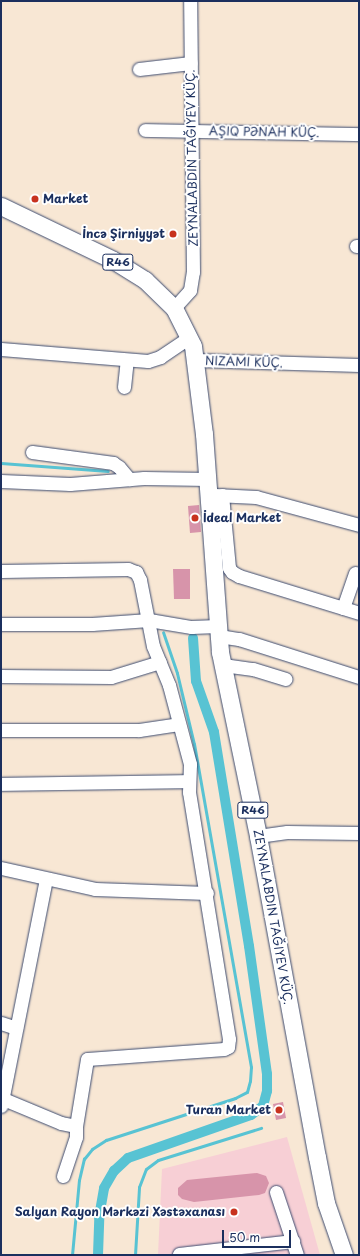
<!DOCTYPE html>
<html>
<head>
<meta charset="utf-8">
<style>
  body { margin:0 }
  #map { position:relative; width:360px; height:1256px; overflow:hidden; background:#f8e7d4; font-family:"Playpen Sans",sans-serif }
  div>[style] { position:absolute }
  .built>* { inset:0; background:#f7cfd5 }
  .stream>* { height:3px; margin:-1.5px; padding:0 1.5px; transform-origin:1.5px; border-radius:1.5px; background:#58c3d3 }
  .canal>* { height:10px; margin:-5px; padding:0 5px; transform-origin:5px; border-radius:5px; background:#58c3d3 }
  .building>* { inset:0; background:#d794aa }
  .roads { filter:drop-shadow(0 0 1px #3c4b70) drop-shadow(0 0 1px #3c4b70) }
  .minor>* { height:13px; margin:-6.5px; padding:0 6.5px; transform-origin:6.5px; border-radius:6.5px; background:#fff }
  .major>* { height:17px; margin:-8.5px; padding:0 8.5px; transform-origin:8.5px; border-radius:8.5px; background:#fff }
  .dots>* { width:11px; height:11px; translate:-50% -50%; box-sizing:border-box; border:2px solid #fff; border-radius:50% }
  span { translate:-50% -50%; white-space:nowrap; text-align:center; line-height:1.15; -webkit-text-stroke:4px #fff; paint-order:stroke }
  .shield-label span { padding:1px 3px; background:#fff; border:1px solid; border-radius:3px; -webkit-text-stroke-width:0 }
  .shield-label { font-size:11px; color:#1b2f5e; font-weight:700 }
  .street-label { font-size:12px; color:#1b2f5e }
  .poi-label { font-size:12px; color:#1b2f5e; font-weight:700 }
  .left { translate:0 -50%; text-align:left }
  .right { translate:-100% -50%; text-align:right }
  .frame { position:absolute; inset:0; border:2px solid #1b2f5e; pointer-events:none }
  .scale { position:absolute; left:222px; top:1230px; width:69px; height:18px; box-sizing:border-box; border:2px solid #1b2f5e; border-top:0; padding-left:5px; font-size:12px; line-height:14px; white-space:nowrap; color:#1b2f5e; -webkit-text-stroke:3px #fff; paint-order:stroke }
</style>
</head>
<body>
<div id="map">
  <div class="built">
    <i style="clip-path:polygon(287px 1137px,320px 1255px,158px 1255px,162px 1169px)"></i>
  </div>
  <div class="stream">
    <i style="left:1px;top:463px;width:107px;rotate:4.3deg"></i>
    <i style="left:72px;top:1255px;width:75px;rotate:-84.7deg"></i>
    <i style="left:79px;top:1180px;width:22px;rotate:-77deg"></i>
    <i style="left:84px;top:1159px;width:13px;rotate:-51deg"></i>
    <i style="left:92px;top:1149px;width:17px;rotate:-33deg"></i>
    <i style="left:106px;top:1140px;width:136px;rotate:-18deg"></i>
    <i style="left:235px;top:1098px;width:13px;rotate:-27deg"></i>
    <i style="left:247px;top:1092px;width:11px;rotate:-75deg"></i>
    <i style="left:250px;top:1081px;width:14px;rotate:-86deg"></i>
    <i style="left:251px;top:1067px;width:328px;rotate:-100deg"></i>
    <i style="left:194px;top:744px;width:73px;rotate:-103.5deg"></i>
    <i style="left:177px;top:673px;width:43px;rotate:-108.9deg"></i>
    <i style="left:135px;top:1255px;width:68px;rotate:-86.6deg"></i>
    <i style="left:139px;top:1187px;width:19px;rotate:-69deg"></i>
    <i style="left:146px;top:1169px;width:15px;rotate:-37deg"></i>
    <i style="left:158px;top:1160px;width:108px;rotate:-17.3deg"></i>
  </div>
  <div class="canal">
    <i style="left:98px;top:1255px;width:38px;rotate:-88deg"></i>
    <i style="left:99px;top:1217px;width:29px;rotate:-80deg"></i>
    <i style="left:104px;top:1188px;width:20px;rotate:-60deg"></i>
    <i style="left:114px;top:1171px;width:19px;rotate:-43deg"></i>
    <i style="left:128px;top:1158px;width:130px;rotate:-19.3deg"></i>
    <i style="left:251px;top:1115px;width:15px;rotate:-37deg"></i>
    <i style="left:263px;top:1106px;width:16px;rotate:-75deg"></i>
    <i style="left:267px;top:1091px;width:17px;rotate:-90deg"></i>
    <i style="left:267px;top:1074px;width:129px;rotate:-98deg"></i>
    <i style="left:249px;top:946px;width:217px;rotate:-99.3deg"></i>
    <i style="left:214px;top:732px;width:54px;rotate:-109.4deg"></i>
    <i style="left:196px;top:681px;width:43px;rotate:-94deg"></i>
  </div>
  <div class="building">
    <i style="clip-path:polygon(199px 505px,201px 532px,190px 533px,188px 506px)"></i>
    <i style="clip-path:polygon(173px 569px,190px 569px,190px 599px,174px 599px)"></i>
    <i style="clip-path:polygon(283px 1102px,286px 1118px,276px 1120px,273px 1104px)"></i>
    <i style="clip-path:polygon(257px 1173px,266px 1176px,269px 1183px,265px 1193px,259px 1195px,194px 1202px,182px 1199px,178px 1195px,178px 1188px,187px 1180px)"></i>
  </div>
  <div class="roads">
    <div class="minor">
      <i style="left:139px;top:69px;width:52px;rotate:-6.6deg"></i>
      <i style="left:145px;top:130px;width:214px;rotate:1.1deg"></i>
      <i style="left:356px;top:246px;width:3px"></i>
      <i style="left:174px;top:308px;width:24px;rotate:-48deg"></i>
      <i style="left:190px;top:290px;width:18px;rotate:-81deg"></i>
      <i style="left:193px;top:272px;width:271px;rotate:-90.6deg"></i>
      <i style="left:1px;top:349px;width:147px;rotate:4.7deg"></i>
      <i style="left:148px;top:361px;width:13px;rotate:-18deg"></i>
      <i style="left:160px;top:357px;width:36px;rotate:-34deg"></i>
      <i style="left:196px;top:360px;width:163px;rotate:1.8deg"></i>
      <i style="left:124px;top:387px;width:27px;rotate:-84deg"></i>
      <i style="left:32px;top:452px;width:82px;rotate:7.7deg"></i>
      <i style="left:113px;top:463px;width:7px;rotate:34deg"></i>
      <i style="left:119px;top:467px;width:16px;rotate:50deg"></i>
      <i style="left:1px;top:481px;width:69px;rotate:2.5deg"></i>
      <i style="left:70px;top:484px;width:74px;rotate:-4.6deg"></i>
      <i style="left:144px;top:478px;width:64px;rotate:0.9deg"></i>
      <i style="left:215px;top:495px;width:41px;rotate:2.8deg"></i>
      <i style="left:256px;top:497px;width:107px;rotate:15.2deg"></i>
      <i style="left:222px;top:495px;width:73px;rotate:84.5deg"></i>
      <i style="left:229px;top:568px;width:5px;rotate:53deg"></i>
      <i style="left:232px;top:572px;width:8px;rotate:30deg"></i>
      <i style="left:239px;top:576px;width:126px;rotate:17.1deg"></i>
      <i style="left:1px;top:571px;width:127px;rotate:-0.9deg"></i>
      <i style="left:128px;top:569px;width:9px;rotate:21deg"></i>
      <i style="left:136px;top:572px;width:9px;rotate:63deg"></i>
      <i style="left:140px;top:580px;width:67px;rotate:78.9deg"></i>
      <i style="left:153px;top:646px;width:42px;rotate:67.7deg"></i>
      <i style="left:169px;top:685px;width:82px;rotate:75.1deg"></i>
      <i style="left:190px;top:764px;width:28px;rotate:92deg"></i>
      <i style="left:189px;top:792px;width:250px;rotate:80.8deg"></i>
      <i style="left:229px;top:1039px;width:8px;rotate:97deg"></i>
      <i style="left:228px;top:1047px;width:4px;rotate:153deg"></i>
      <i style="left:224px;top:1049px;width:137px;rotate:175.8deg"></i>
      <i style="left:87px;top:1059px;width:68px;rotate:99.3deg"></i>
      <i style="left:76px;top:1126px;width:15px;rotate:-169deg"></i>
      <i style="left:61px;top:1123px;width:65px;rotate:-157.4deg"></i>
      <i style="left:343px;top:608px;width:37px;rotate:-71deg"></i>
      <i style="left:1px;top:624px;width:91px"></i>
      <i style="left:92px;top:624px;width:57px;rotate:-4deg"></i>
      <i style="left:149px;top:620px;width:43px;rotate:9.5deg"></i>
      <i style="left:191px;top:627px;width:27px;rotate:-2deg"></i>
      <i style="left:219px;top:636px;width:20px;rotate:9deg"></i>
      <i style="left:239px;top:639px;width:126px;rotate:17.6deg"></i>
      <i style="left:223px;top:665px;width:30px;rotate:8deg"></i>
      <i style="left:253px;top:669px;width:34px;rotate:17deg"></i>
      <i style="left:1px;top:676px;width:110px;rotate:0.5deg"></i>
      <i style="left:111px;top:677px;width:51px;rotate:-17deg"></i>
      <i style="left:1px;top:730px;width:138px"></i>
      <i style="left:139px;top:730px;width:40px;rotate:-8.5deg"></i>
      <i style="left:1px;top:784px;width:188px;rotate:-0.9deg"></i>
      <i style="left:258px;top:836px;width:29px;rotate:-8deg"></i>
      <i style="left:287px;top:832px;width:72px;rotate:0.8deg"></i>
      <i style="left:1px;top:868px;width:96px;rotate:12.6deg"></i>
      <i style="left:95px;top:889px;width:112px;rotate:2deg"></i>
      <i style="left:1px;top:1023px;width:16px;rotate:18deg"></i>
      <i style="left:1px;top:1106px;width:231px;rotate:-78.8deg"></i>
      <i style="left:63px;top:1176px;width:41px;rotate:-71.6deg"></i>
      <i style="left:76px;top:1137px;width:11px;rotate:-90deg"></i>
      <i style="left:276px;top:1192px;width:66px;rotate:71.6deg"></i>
      <i style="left:179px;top:1254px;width:115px;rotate:-6.5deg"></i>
    </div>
    <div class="major">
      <i style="left:1px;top:206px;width:124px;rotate:25.7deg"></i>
      <i style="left:113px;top:260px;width:38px;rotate:32deg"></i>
      <i style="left:145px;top:280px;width:40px;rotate:44deg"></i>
      <i style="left:174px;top:308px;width:42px;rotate:63.4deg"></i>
      <i style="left:193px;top:346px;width:89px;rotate:82.9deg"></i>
      <i style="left:204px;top:434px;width:219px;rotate:85.8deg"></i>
      <i style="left:220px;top:652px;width:188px;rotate:78.3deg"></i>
      <i style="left:258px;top:836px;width:326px;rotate:79.6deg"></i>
      <i style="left:317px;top:1157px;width:47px;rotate:78.9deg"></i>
      <i style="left:326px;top:1203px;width:55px;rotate:70.9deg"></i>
    </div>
  </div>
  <div class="dots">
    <i style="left:35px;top:199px;background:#c8321e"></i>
    <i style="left:173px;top:234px;background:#c8321e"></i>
    <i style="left:195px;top:518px;background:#c8321e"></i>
    <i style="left:279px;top:1110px;background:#c8321e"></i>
    <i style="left:234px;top:1212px;background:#c8321e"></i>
  </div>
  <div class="shield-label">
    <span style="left:118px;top:262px">R46</span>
    <span style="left:253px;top:810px">R46</span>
  </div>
  <div class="street-label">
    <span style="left:264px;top:132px;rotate:1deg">AŞIQ PƏNAH KÜÇ.</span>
    <span style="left:192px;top:158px;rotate:-91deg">ZEYNALABDIN TAĞIYEV KÜÇ.</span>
    <span style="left:244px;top:362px;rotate:2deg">NIZAMI KÜÇ.</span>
    <span style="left:273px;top:917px;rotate:80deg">ZEYNALABDIN TAĞIYEV KÜÇ.</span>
  </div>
  <div class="poi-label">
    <span class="left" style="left:43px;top:199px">Market</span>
    <span class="right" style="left:165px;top:234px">İncə Şirniyyət</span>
    <span class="left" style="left:203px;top:518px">İdeal Market</span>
    <span class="right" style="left:271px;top:1110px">Turan Market</span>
    <span class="right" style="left:225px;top:1212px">Salyan Rayon Mərkəzi Xəstəxanası</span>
  </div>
  <div class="frame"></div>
  <div class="scale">50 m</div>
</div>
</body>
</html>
